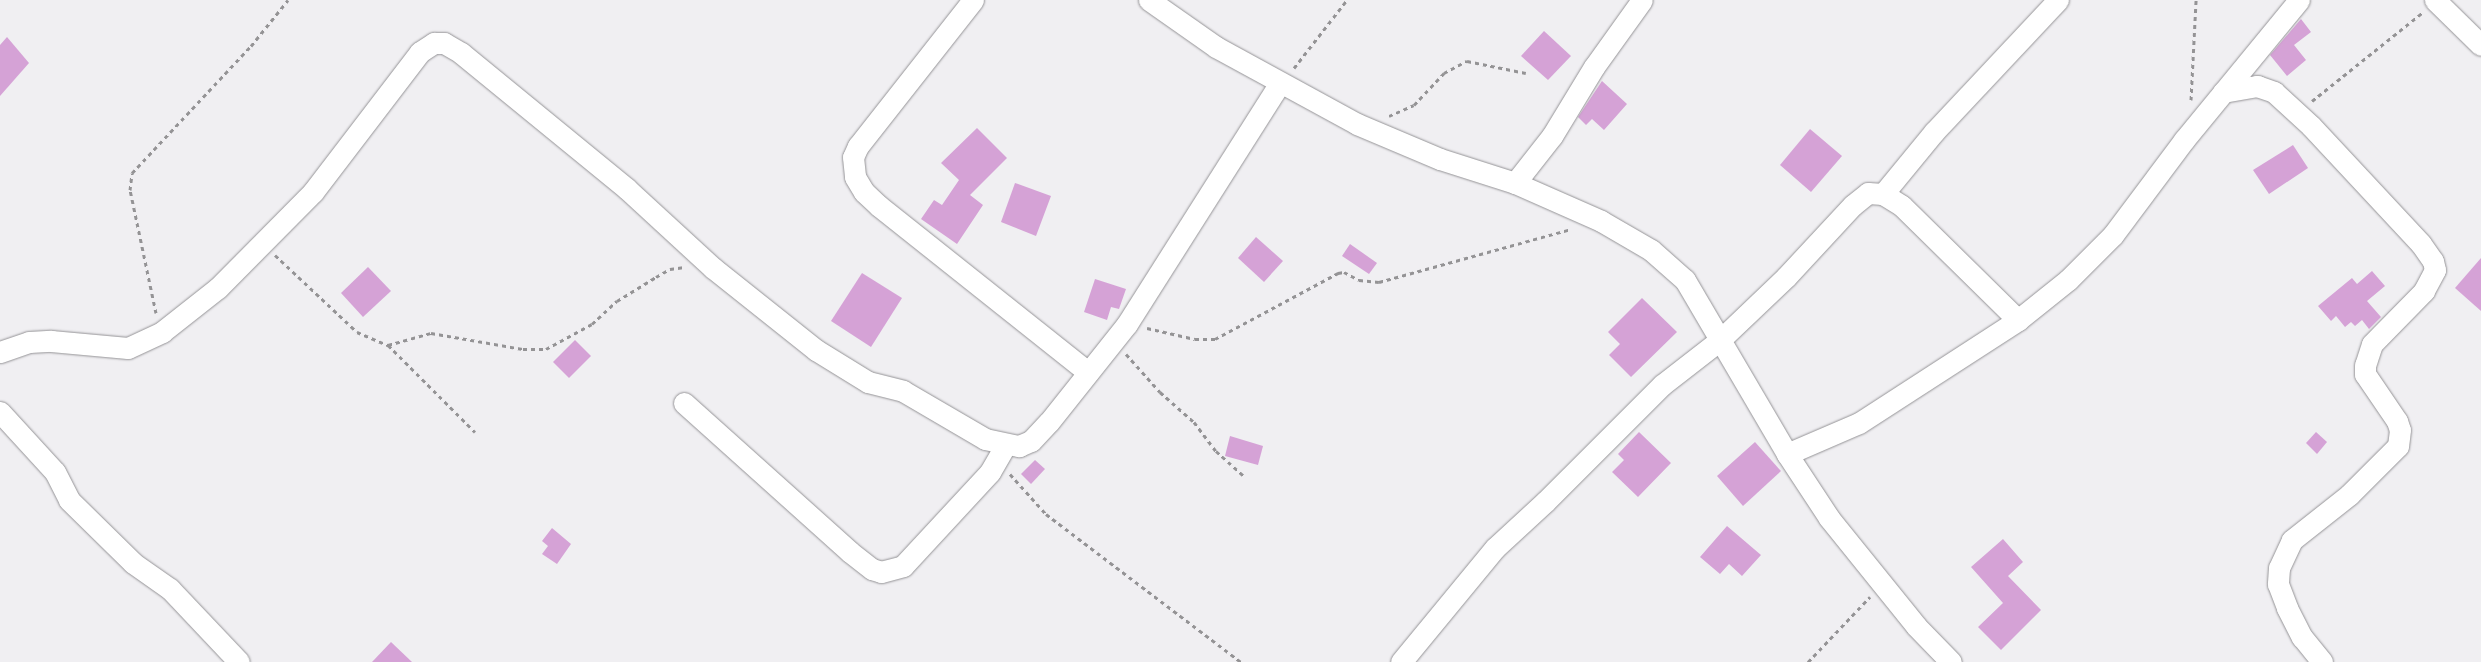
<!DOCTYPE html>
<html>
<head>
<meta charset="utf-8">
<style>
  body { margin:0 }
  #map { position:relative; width:2481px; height:662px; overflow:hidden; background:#f0eff2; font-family:Karla,sans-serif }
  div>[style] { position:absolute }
  .building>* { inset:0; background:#d5a2d6 }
  .path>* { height:3px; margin-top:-1.5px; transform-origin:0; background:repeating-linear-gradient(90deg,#949395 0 4px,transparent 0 8px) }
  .roads { filter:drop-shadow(0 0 1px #949396) drop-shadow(0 0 1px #949396) }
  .minor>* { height:21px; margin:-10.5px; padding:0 10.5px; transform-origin:10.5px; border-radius:10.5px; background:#fff }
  span { translate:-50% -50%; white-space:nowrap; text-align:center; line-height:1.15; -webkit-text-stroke:4.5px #fff; paint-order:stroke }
</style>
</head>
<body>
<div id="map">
  <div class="building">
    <i style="clip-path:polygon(2301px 19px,2311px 32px,2294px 45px,2306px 60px,2287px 76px,2270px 55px)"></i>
    <i style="clip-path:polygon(1544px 31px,1571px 56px,1548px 80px,1521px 56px)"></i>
    <i style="clip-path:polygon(7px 37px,29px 63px,0 96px,0 45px)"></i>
    <i style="clip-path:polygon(1602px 81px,1627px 104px,1604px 130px,1592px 119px,1586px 125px,1578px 117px)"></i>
    <i style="clip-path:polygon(977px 128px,1007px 158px,970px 195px,983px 205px,957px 244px,921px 219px,934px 200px,942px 205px,959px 180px,941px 163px)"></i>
    <i style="clip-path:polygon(1810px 129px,1842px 156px,1811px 192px,1780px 165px)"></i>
    <i style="clip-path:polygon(2293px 145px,2308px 168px,2269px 194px,2253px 170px)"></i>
    <i style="clip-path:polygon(1015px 183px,1051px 196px,1036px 236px,1001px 222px)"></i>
    <i style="clip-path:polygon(1256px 237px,1283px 261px,1264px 282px,1238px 258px)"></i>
    <i style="clip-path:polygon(1350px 244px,1377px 263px,1369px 274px,1342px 256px)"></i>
    <i style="clip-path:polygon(2481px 258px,2481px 311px,2455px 288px)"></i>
    <i style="clip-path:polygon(368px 267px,391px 291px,363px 317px,341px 293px)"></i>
    <i style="clip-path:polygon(2372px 271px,2385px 286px,2367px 301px,2381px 317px,2369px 329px,2362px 320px,2355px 326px,2351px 322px,2345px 327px,2336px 316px,2331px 321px,2318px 306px,2352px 278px,2357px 284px)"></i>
    <i style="clip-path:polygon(862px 273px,902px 298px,871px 347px,831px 321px)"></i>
    <i style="clip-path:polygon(1095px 279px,1126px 289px,1119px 309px,1111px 307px,1107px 320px,1084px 312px)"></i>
    <i style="clip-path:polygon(1642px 298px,1677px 332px,1631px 377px,1609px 355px,1620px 344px,1608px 332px)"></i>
    <i style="clip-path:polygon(575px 340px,591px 356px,569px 378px,553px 362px)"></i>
    <i style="clip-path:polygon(1639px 432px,1671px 463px,1638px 497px,1612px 472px,1624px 460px,1618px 454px)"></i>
    <i style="clip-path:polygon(2316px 432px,2327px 442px,2317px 454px,2306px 443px)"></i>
    <i style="clip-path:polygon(1230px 436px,1263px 446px,1258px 465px,1225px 456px)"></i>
    <i style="clip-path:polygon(1755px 442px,1781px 471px,1743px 506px,1717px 476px)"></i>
    <i style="clip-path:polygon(1035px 460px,1045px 469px,1031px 484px,1021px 474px)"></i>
    <i style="clip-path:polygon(1727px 526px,1761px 555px,1742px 576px,1729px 564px,1720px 574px,1700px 557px)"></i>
    <i style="clip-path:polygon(552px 528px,571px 544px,557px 564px,542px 554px,548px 546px,542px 541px)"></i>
    <i style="clip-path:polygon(2003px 539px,2023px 562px,2008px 576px,2041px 610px,2001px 650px,1978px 627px,2003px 603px,1971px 567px)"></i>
    <i style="clip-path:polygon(391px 642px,412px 662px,372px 662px)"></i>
  </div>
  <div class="path">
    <i style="left:1294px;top:68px;width:86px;rotate:-52.1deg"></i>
    <i style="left:2191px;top:100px;width:100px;rotate:-87.1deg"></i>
    <i style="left:2312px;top:101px;width:141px;rotate:-38.7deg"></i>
    <i style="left:1389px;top:116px;width:27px;rotate:-24deg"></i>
    <i style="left:1414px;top:105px;width:44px;rotate:-46.8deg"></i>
    <i style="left:1444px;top:73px;width:26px;rotate:-28deg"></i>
    <i style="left:1467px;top:61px;width:60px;rotate:11.5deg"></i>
    <i style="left:275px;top:255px;width:112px;rotate:43.2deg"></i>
    <i style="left:357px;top:332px;width:34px;rotate:23deg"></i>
    <i style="left:388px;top:345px;width:123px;rotate:45deg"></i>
    <i style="left:156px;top:313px;width:126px;rotate:-101.9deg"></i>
    <i style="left:130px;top:190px;width:17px;rotate:-83deg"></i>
    <i style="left:132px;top:173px;width:174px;rotate:-46.9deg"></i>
    <i style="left:251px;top:46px;width:59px;rotate:-51.2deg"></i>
    <i style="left:1147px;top:328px;width:49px;rotate:12.9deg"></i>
    <i style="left:1195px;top:339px;width:20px"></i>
    <i style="left:1215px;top:339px;width:140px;rotate:-28.2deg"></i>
    <i style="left:1338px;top:273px;width:6px;rotate:-9deg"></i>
    <i style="left:1344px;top:272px;width:17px;rotate:28deg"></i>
    <i style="left:1359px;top:280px;width:20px;rotate:6deg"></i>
    <i style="left:1379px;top:282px;width:199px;rotate:-15.4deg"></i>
    <i style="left:388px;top:345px;width:45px;rotate:-15.6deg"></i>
    <i style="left:431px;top:333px;width:93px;rotate:9.9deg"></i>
    <i style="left:523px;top:349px;width:23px"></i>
    <i style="left:546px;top:349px;width:52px;rotate:-28.5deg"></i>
    <i style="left:592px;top:324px;width:34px;rotate:-43deg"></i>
    <i style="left:617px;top:301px;width:46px;rotate:-31.6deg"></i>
    <i style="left:656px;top:277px;width:16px;rotate:-30deg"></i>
    <i style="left:670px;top:269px;width:15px;rotate:-8deg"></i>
    <i style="left:1126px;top:354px;width:51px;rotate:48.2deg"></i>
    <i style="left:1160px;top:392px;width:45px;rotate:41.4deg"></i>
    <i style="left:1194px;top:422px;width:36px;rotate:53deg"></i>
    <i style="left:1216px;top:451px;width:38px;rotate:42deg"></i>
    <i style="left:1010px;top:474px;width:54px;rotate:48deg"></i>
    <i style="left:1046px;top:514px;width:245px;rotate:37.2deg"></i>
    <i style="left:1808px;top:662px;width:90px;rotate:-46.4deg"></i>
  </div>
  <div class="roads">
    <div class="minor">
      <i style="left:973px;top:0;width:186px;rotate:128.2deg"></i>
      <i style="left:858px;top:146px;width:12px;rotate:114deg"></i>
      <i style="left:853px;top:157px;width:20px;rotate:84deg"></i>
      <i style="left:855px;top:177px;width:17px;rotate:59deg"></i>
      <i style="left:864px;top:192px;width:21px;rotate:43deg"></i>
      <i style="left:879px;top:206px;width:267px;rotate:38.5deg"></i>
      <i style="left:1149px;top:0;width:82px;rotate:35deg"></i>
      <i style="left:1216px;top:47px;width:161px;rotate:28.6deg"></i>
      <i style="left:1357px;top:124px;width:90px;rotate:22.9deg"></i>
      <i style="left:1440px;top:159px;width:79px;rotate:17.7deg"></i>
      <i style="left:1515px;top:183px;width:94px;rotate:23.8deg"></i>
      <i style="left:1601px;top:221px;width:58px;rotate:30.1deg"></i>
      <i style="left:1651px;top:250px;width:45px;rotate:41.4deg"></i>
      <i style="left:1685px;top:280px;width:202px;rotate:59.6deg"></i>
      <i style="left:1787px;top:454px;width:77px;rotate:56.7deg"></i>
      <i style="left:1829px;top:518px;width:139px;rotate:51.1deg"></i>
      <i style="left:1916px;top:626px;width:50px;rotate:45.8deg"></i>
      <i style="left:2435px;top:0;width:64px;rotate:44.4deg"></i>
      <i style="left:2223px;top:92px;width:35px;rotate:-10deg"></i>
      <i style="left:2257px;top:86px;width:18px;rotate:19deg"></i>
      <i style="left:2274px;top:92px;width:50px;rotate:42.6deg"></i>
      <i style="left:2311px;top:126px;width:161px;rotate:47deg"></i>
      <i style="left:2421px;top:244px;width:21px;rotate:55deg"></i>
      <i style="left:2433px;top:261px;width:9px;rotate:77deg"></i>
      <i style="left:2435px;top:270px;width:24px;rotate:118deg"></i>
      <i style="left:2424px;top:291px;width:74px;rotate:134.5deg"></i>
      <i style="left:2372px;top:344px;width:22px;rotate:108deg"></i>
      <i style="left:2365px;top:365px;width:9px;rotate:90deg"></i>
      <i style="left:2365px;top:374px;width:57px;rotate:55.8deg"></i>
      <i style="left:2397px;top:421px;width:9px;rotate:72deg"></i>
      <i style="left:2400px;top:430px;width:16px;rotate:97deg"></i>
      <i style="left:2398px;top:446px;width:69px;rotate:135deg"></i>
      <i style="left:2349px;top:495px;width:73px;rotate:141.7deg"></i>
      <i style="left:2292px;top:540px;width:31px;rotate:115deg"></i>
      <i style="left:2279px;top:568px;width:16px;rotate:94deg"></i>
      <i style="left:2278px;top:584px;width:26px;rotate:69deg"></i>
      <i style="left:2287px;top:608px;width:33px;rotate:63deg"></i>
      <i style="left:2302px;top:637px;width:32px;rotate:51deg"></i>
      <i style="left:1515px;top:183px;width:60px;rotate:-51.8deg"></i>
      <i style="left:1552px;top:136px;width:81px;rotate:-58.7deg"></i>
      <i style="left:1594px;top:67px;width:82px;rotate:-54.4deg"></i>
      <i style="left:1883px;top:194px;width:80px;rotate:-50.6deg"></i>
      <i style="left:1934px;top:132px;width:181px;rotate:-46.8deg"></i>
      <i style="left:0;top:352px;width:31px;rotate:-19deg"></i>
      <i style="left:29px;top:342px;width:22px;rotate:-3deg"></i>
      <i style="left:51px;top:341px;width:77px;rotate:5.2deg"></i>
      <i style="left:128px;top:348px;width:38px;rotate:-25deg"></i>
      <i style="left:162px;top:332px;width:71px;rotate:-38.2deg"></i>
      <i style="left:218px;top:288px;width:135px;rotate:-45.3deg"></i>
      <i style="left:313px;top:192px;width:176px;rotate:-52.6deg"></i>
      <i style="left:420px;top:52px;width:17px;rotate:-33deg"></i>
      <i style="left:434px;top:43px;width:10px"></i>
      <i style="left:444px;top:43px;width:20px;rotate:30deg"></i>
      <i style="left:461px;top:53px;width:215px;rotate:39.3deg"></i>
      <i style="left:627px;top:189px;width:117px;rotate:42.6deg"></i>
      <i style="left:713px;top:268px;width:132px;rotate:38.5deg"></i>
      <i style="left:816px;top:350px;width:61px;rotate:31.6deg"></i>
      <i style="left:868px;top:382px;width:36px;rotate:14deg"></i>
      <i style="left:903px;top:391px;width:95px;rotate:30.3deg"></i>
      <i style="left:985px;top:439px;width:35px;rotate:12deg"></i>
      <i style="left:1019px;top:446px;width:13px;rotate:-23deg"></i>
      <i style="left:1031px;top:441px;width:26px;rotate:-47deg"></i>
      <i style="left:1049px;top:422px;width:125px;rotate:-51.5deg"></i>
      <i style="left:1127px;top:324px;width:285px;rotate:-57.6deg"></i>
      <i style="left:684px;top:403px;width:223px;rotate:41.9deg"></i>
      <i style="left:850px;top:552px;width:28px;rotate:38deg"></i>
      <i style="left:872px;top:569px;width:9px;rotate:18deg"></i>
      <i style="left:881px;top:572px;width:23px;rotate:-15deg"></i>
      <i style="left:903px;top:566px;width:128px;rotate:-47.2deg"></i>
      <i style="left:990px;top:472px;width:30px;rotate:-60deg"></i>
      <i style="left:0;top:412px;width:81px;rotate:47.5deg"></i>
      <i style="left:55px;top:472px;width:31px;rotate:63deg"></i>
      <i style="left:69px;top:500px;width:90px;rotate:44.5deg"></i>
      <i style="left:133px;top:563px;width:45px;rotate:35.1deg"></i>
      <i style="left:170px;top:589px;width:100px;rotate:46.6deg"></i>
      <i style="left:1787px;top:454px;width:78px;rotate:-23.3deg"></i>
      <i style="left:1859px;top:423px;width:189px;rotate:-32.9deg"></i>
      <i style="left:2018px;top:320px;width:64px;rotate:-38.7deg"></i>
      <i style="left:2068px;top:280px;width:64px;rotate:-45deg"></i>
      <i style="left:2113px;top:235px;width:119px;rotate:-53.2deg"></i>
      <i style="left:2184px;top:140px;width:181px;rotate:-50.6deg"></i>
      <i style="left:1401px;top:662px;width:148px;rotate:-50.5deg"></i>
      <i style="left:1495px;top:548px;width:69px;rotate:-42.7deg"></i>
      <i style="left:1546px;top:501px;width:164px;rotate:-45deg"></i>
      <i style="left:1662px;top:385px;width:75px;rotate:-37.9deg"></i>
      <i style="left:1721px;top:339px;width:90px;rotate:-43.6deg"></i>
      <i style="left:1786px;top:277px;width:98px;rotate:-47.1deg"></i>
      <i style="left:1853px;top:205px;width:19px;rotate:-39deg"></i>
      <i style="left:1868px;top:193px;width:15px;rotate:4deg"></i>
      <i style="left:1883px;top:194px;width:22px;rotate:32deg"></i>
      <i style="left:1902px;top:206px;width:163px;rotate:44.5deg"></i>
    </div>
  </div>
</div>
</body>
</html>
